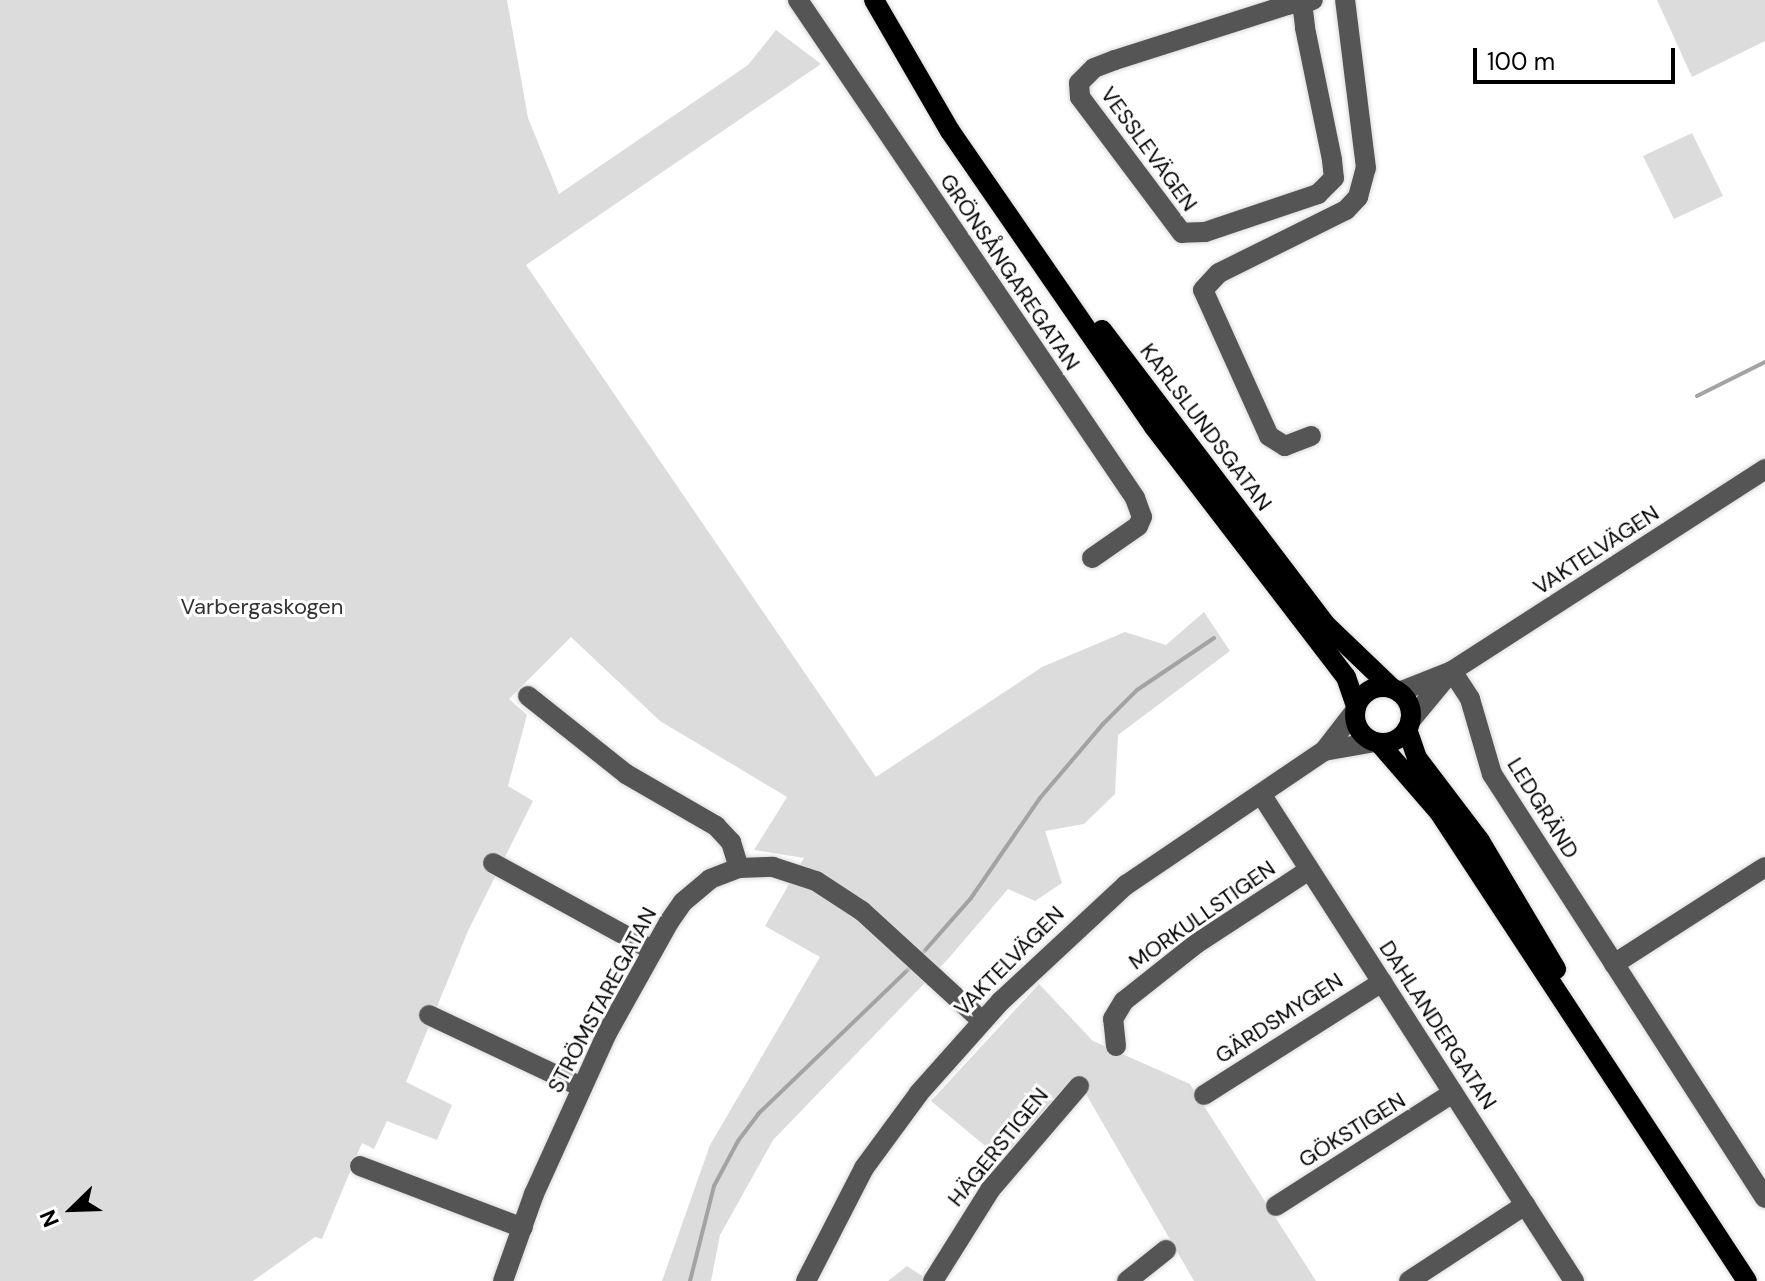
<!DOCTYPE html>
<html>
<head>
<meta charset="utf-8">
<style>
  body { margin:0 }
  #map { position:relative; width:1765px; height:1281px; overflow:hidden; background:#fff; font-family:"DM Sans",sans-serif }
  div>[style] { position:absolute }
  .green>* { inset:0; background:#dcdcdc }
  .stream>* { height:4px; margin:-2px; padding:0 2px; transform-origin:2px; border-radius:2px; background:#a3a3a3 }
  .roads { filter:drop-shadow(0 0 2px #dbdbdb) drop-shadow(0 0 2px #dbdbdb) }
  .minor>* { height:20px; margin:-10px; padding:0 10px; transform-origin:10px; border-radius:10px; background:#555 }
  .major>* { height:20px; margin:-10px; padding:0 10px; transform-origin:10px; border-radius:10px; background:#000 }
  .major>.ring { margin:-10px; padding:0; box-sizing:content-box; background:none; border:20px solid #000; border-radius:50% }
  span { translate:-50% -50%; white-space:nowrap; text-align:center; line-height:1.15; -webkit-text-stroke:6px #fff; paint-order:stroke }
  .street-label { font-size:22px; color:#000 }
  .park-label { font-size:22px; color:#333 }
  .north { position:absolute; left:32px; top:1169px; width:80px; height:80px; -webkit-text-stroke:6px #fff; paint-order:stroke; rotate:247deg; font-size:22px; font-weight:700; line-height:32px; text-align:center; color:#000 }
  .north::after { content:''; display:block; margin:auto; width:28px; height:36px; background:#000; clip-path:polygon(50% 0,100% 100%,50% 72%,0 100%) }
  .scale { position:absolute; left:1473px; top:48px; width:202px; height:36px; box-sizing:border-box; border:4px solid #000; border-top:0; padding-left:10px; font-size:24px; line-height:28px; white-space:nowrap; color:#000; -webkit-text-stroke:6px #fff; paint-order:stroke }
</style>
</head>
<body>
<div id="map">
  <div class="green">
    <i style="clip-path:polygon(0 0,507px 0,528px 118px,559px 194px,748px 65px,776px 30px,821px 64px,526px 265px,876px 777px,1042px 667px,1125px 632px,1166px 645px,1204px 612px,1230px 651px,1118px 735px,1115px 794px,1084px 824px,1045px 831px,1062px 883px,1035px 901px,1008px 889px,948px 959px,773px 1140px,720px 1235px,711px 1281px,662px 1281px,710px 1145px,820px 957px,765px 926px,804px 858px,754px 850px,787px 797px,660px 721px,571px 637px,509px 699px,527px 715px,508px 786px,533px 801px,468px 931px,406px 1082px,452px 1105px,437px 1140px,387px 1121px,374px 1149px,362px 1143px,322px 1239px,315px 1237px,253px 1281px,0 1281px)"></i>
    <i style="clip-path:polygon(1657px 0,1765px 0,1765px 41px,1692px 77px)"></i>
    <i style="clip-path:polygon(1692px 133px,1723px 196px,1674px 219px,1643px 156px)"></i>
    <i style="clip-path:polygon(1039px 984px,1093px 1041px,1190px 1084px,1316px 1281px,1194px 1281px,1075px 1075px,1001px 1159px,931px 1101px)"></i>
    <i style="clip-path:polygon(907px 1266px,925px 1278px,926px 1281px,888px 1281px)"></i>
  </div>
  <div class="stream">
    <i style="left:1697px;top:396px;width:76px;rotate:-26.6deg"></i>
    <i style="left:921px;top:955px;width:76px;rotate:-48.7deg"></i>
    <i style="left:971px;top:898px;width:121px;rotate:-55.4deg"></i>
    <i style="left:1040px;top:798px;width:97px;rotate:-49.6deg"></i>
    <i style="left:1103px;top:724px;width:48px;rotate:-45deg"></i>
    <i style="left:1137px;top:690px;width:93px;rotate:-34deg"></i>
    <i style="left:690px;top:1281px;width:98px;rotate:-75.8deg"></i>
    <i style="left:714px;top:1186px;width:51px;rotate:-61.9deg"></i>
    <i style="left:738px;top:1141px;width:34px;rotate:-53deg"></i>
    <i style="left:758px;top:1114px;width:215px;rotate:-43.9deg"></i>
  </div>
  <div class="roads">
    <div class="minor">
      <i style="left:798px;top:0;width:601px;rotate:55.91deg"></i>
      <i style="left:1135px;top:498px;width:20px;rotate:70deg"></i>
      <i style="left:1142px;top:517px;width:10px;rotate:114deg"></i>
      <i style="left:1138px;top:526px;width:56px;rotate:145.2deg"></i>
      <i style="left:1302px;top:0;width:2px;rotate:90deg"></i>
      <i style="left:1302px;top:2px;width:26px;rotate:83deg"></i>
      <i style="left:1305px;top:28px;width:135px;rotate:78.4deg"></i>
      <i style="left:1332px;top:160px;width:18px;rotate:84deg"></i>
      <i style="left:1334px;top:178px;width:23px;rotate:135deg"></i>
      <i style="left:1318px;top:194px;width:119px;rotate:161.4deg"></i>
      <i style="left:1205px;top:232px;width:23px;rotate:178deg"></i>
      <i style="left:1182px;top:233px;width:170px;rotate:-126.9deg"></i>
      <i style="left:1080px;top:97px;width:14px;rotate:-94deg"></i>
      <i style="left:1079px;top:83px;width:21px;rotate:-45deg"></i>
      <i style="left:1094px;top:68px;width:22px;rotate:-21deg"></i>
      <i style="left:1115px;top:60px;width:181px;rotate:-17.7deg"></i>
      <i style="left:1287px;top:5px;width:15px;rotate:-11deg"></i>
      <i style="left:1302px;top:2px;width:11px;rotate:-10deg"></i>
      <i style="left:1311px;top:436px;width:28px;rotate:159deg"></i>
      <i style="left:1285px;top:446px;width:19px;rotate:-148deg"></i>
      <i style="left:1269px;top:436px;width:160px;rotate:-114.3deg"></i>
      <i style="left:1203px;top:290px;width:23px;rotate:-47deg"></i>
      <i style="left:1219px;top:273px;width:142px;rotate:-26.4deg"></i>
      <i style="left:1346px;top:210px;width:18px;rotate:-47deg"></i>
      <i style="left:1358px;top:197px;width:30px;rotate:-75deg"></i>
      <i style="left:1366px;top:168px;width:169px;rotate:-97.1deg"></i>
      <i style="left:1452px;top:671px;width:33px;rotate:57deg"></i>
      <i style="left:1470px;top:699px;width:78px;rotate:73.7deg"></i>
      <i style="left:1492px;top:774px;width:504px;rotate:57.22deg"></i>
      <i style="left:1399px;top:692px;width:57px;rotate:-21.6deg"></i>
      <i style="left:1452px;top:671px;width:373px;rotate:-32.8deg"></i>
      <i style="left:528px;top:696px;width:125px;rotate:38.5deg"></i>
      <i style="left:626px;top:774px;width:104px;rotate:30deg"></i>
      <i style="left:716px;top:826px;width:22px;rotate:47deg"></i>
      <i style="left:731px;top:842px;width:27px;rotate:73deg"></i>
      <i style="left:1410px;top:721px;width:61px;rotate:-50.3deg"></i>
      <i style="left:1324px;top:751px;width:52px;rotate:-10deg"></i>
      <i style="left:1261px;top:794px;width:579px;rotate:57.27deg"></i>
      <i style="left:493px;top:863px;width:181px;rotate:28.7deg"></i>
      <i style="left:1614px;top:964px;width:179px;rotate:-32.7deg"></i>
      <i style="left:429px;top:1015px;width:168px;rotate:25.3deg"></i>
      <i style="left:1116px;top:1046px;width:27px;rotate:-96deg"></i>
      <i style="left:1113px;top:1019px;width:21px;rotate:-59deg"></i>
      <i style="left:1124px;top:1001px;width:92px;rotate:-38.4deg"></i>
      <i style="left:1196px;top:944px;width:135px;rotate:-33.2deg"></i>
      <i style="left:1204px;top:1095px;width:211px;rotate:-32.4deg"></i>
      <i style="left:360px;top:1166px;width:174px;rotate:20.8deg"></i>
      <i style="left:1276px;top:1206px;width:210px;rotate:-32.6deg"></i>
      <i style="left:503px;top:1281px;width:92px;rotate:-70.4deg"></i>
      <i style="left:534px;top:1194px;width:177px;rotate:-65.6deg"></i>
      <i style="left:607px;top:1033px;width:127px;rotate:-60.8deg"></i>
      <i style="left:669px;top:922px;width:24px;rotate:-55deg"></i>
      <i style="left:683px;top:902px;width:35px;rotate:-40deg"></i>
      <i style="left:710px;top:879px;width:31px;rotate:-21deg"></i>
      <i style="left:739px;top:868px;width:34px;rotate:-2deg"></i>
      <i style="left:773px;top:867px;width:45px;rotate:18deg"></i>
      <i style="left:816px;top:881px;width:55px;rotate:33.1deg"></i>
      <i style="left:862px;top:911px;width:163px;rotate:42.5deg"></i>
      <i style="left:806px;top:1281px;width:127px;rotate:-62.8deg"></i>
      <i style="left:864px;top:1168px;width:93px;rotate:-53.7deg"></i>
      <i style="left:919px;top:1093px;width:123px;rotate:-48.3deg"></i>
      <i style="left:1001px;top:1001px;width:171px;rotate:-42.9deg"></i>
      <i style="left:1126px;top:885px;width:239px;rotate:-34.1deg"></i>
      <i style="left:1324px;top:751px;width:51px;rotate:-52.2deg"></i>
      <i style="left:933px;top:1281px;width:107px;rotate:-57.9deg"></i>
      <i style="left:990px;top:1190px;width:137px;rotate:-49.4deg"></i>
      <i style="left:1127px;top:1281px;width:50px;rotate:-38.5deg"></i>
      <i style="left:1409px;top:1281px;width:139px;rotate:-33.2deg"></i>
    </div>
    <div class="major">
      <i style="left:874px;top:0;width:151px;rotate:59.9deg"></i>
      <i style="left:950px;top:131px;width:359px;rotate:55.4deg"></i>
      <i style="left:1154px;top:427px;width:315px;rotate:52.5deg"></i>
      <i style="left:1346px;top:677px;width:31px;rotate:71deg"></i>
      <i style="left:1102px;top:330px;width:369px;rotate:52.8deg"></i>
      <i style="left:1325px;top:624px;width:94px;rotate:43.7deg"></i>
      <i class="ring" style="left:1355px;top:687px;width:36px;height:36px"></i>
      <i style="left:1407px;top:729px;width:31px;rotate:71deg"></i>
      <i style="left:1417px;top:758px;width:104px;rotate:52.8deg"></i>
      <i style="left:1480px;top:841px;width:149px;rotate:59.3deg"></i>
      <i style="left:1379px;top:743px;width:91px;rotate:49deg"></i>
      <i style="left:1439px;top:812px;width:561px;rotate:56.71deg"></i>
    </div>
  </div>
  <div class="street-label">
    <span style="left:1149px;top:149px;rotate:54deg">VESSLEVÄGEN</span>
    <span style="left:1010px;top:272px;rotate:56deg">GRÖNSÅNGAREGATAN</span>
    <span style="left:1206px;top:427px;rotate:53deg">KARLSLUNDSGATAN</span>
    <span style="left:1596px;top:550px;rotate:-33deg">VAKTELVÄGEN</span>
    <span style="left:1543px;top:808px;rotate:58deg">LEDGRÄND</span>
    <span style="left:1202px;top:915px;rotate:-35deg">MORKULLSTIGEN</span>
    <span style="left:1009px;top:961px;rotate:-45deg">VAKTELVÄGEN</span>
    <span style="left:602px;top:1000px;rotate:-62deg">STRÖMSTAREGATAN</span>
    <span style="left:1279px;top:1018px;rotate:-33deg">GÄRDSMYGEN</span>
    <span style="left:1438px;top:1025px;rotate:57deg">DAHLANDERGATAN</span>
    <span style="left:1352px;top:1130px;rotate:-32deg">GÖKSTIGEN</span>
    <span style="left:998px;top:1147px;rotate:-51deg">HÄGERSTIGEN</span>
  </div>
  <div class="park-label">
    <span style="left:262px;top:607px">Varbergaskogen</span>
  </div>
  <div class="north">N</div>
  <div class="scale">100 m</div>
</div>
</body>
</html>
